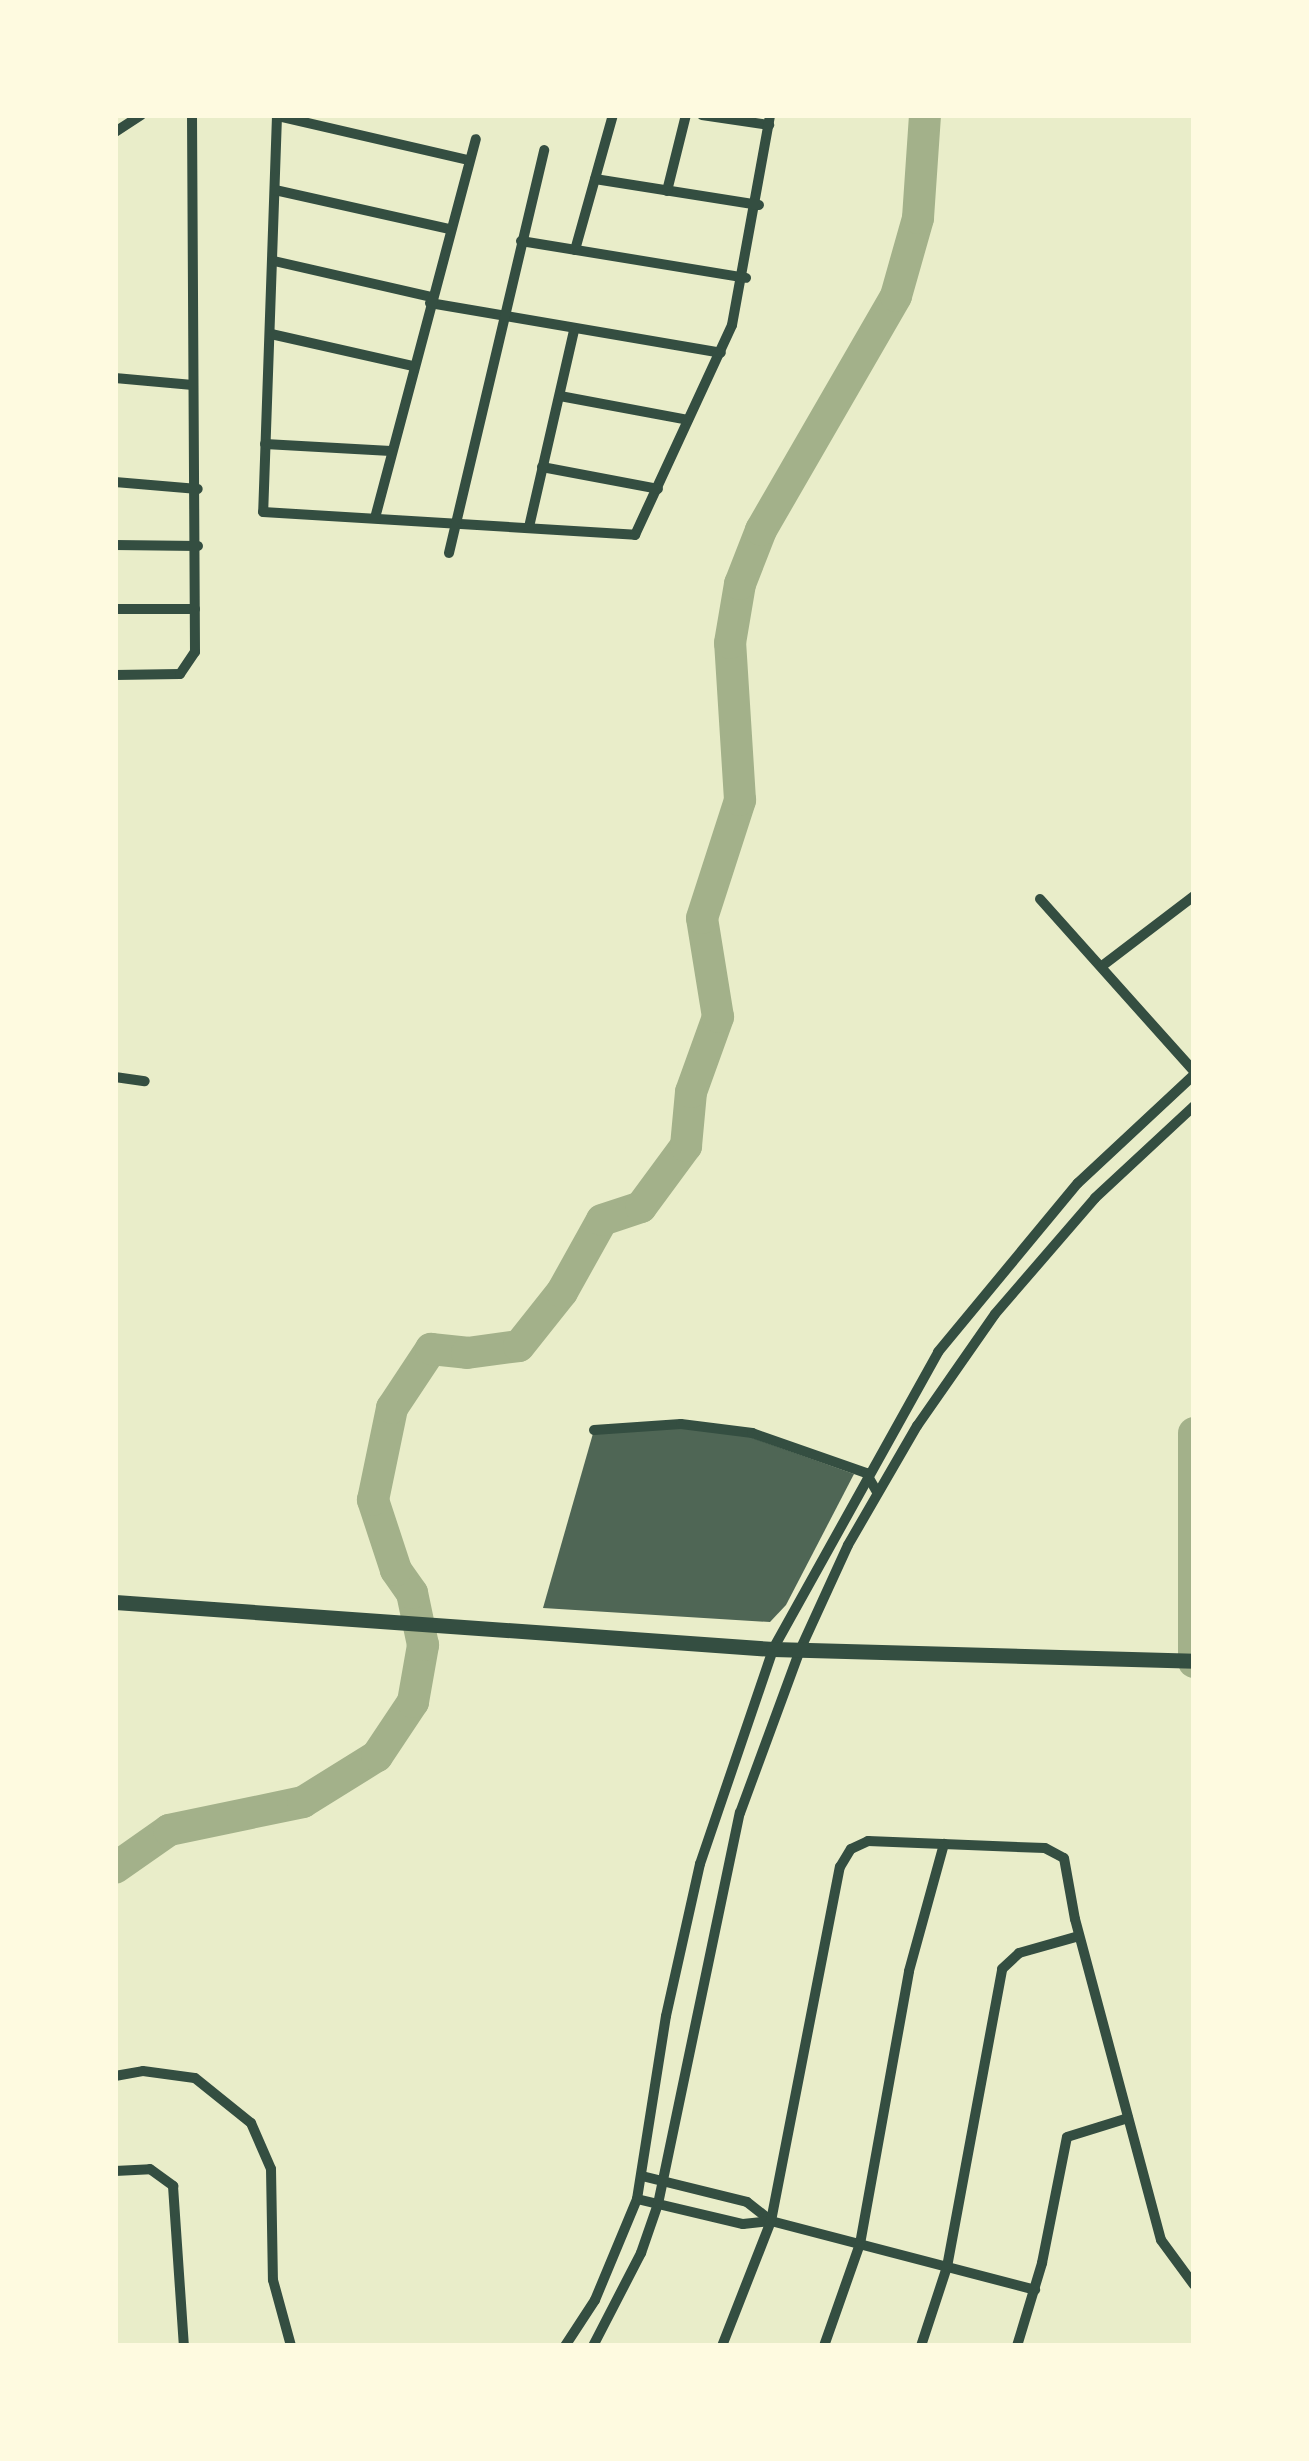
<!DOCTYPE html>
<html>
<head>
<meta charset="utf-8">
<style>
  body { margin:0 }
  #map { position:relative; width:1309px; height:2461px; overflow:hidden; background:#e9edc9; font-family:Inter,sans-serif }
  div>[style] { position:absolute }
  .river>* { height:32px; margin:-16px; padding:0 16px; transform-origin:16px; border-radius:16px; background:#a3b18a }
  .building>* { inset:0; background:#4f6655 }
  .minor>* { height:10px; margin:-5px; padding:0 5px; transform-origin:5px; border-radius:5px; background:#344e41 }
  .primary>* { height:15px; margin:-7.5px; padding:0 7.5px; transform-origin:7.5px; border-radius:7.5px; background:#344e41 }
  span { translate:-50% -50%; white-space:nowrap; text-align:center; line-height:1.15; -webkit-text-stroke:8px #fefae0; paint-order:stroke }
  .frame { position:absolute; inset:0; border:118px solid #fefae0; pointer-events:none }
</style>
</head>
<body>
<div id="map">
  <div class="river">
    <i style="left:1194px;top:1433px;width:229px;rotate:90deg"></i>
    <i style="left:115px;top:1868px;width:66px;rotate:-35.1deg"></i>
    <i style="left:169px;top:1830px;width:137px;rotate:-11.8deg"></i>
    <i style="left:303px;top:1802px;width:87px;rotate:-31.9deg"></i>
    <i style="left:377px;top:1756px;width:65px;rotate:-56.3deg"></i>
    <i style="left:413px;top:1702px;width:58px;rotate:-80deg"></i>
    <i style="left:423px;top:1645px;width:53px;rotate:-101.9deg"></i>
    <i style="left:412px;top:1593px;width:28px;rotate:-125deg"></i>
    <i style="left:396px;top:1570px;width:74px;rotate:-108.2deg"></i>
    <i style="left:373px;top:1500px;width:94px;rotate:-78.3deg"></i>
    <i style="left:392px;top:1408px;width:71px;rotate:-56.5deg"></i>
    <i style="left:431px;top:1349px;width:36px;rotate:6deg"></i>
    <i style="left:467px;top:1353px;width:52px;rotate:-7.7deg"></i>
    <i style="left:519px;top:1346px;width:69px;rotate:-51.5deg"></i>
    <i style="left:562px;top:1292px;width:82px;rotate:-60.9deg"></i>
    <i style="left:602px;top:1220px;width:41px;rotate:-18.4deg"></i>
    <i style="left:641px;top:1207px;width:76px;rotate:-53.6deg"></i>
    <i style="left:686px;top:1146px;width:54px;rotate:-84.7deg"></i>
    <i style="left:691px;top:1092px;width:80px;rotate:-70.2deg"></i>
    <i style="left:718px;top:1017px;width:100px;rotate:-99.2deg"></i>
    <i style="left:702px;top:918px;width:124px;rotate:-72.1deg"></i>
    <i style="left:740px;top:800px;width:157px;rotate:-93.6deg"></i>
    <i style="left:730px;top:643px;width:60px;rotate:-80.4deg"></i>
    <i style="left:740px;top:584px;width:58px;rotate:-68.7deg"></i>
    <i style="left:761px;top:530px;width:270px;rotate:-60deg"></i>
    <i style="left:896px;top:296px;width:81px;rotate:-74.2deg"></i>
    <i style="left:918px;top:218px;width:103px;rotate:-86.1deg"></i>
  </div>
  <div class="building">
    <i style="clip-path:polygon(722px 1427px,854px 1474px,786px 1605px,770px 1622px,543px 1608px,594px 1430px)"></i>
  </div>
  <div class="minor">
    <i style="left:702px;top:115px;width:68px;rotate:8.5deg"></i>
    <i style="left:115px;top:132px;width:31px;rotate:-33deg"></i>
    <i style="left:468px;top:160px;width:196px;rotate:-167deg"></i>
    <i style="left:277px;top:116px;width:396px;rotate:92deg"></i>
    <i style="left:263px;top:512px;width:373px;rotate:3.5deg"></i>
    <i style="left:635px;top:535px;width:231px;rotate:-65.2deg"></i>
    <i style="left:732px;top:325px;width:213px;rotate:-79.7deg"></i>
    <i style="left:595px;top:179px;width:166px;rotate:9deg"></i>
    <i style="left:275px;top:190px;width:178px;rotate:12.6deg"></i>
    <i style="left:667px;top:191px;width:78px;rotate:-76deg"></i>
    <i style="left:521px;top:241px;width:228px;rotate:9.3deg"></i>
    <i style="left:575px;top:250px;width:140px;rotate:-74.3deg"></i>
    <i style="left:274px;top:261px;width:161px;rotate:12.9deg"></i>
    <i style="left:430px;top:303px;width:295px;rotate:9.7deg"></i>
    <i style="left:271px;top:334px;width:146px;rotate:12.7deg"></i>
    <i style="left:115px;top:378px;width:78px;rotate:5.1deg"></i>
    <i style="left:560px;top:396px;width:130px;rotate:10.6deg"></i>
    <i style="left:265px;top:444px;width:126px;rotate:3.2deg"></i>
    <i style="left:542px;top:467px;width:118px;rotate:10.7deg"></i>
    <i style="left:115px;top:482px;width:83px;rotate:4.8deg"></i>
    <i style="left:375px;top:518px;width:392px;rotate:-75.1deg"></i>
    <i style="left:529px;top:527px;width:202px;rotate:-77.1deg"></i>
    <i style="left:115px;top:545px;width:83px;rotate:0.7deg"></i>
    <i style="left:449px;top:553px;width:414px;rotate:-76.7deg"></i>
    <i style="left:115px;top:609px;width:80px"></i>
    <i style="left:115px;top:675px;width:65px;rotate:-0.9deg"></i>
    <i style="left:180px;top:674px;width:27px;rotate:-56deg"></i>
    <i style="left:195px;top:652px;width:537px;rotate:-90.32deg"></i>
    <i style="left:1040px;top:899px;width:231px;rotate:48.2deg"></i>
    <i style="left:1102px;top:966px;width:116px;rotate:-37.3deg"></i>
    <i style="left:115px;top:1077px;width:30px;rotate:8deg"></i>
    <i style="left:594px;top:1430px;width:87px;rotate:-3.9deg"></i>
    <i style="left:681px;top:1424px;width:72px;rotate:7.2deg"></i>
    <i style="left:752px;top:1433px;width:121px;rotate:19.3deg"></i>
    <i style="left:866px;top:1473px;width:22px;rotate:60deg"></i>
    <i style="left:115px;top:2076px;width:28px;rotate:-10deg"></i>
    <i style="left:143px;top:2071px;width:52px;rotate:7.7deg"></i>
    <i style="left:195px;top:2078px;width:72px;rotate:38.8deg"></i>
    <i style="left:251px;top:2123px;width:50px;rotate:66.5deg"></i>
    <i style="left:271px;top:2169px;width:111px;rotate:89deg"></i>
    <i style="left:273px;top:2280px;width:68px;rotate:74.7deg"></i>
    <i style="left:115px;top:2171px;width:35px;rotate:-3deg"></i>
    <i style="left:150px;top:2169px;width:29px;rotate:36deg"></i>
    <i style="left:173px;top:2186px;width:160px;rotate:86.1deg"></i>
    <i style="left:642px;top:2176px;width:108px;rotate:13.9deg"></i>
    <i style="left:747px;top:2202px;width:31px;rotate:38deg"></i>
    <i style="left:637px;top:2199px;width:109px;rotate:13.3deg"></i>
    <i style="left:743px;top:2224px;width:28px;rotate:-6deg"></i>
    <i style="left:771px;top:2221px;width:273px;rotate:14.6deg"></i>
    <i style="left:565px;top:2346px;width:55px;rotate:-56.9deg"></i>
    <i style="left:595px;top:2300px;width:109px;rotate:-67.4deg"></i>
    <i style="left:637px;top:2199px;width:185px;rotate:-81deg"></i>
    <i style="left:666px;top:2016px;width:156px;rotate:-77.4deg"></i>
    <i style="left:700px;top:1864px;width:227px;rotate:-71.2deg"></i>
    <i style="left:773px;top:1649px;width:340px;rotate:-60.9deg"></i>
    <i style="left:938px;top:1352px;width:219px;rotate:-50.4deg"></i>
    <i style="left:1078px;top:1183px;width:158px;rotate:-43deg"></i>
    <i style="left:593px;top:2346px;width:105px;rotate:-62.7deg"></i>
    <i style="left:641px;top:2253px;width:52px;rotate:-70.9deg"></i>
    <i style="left:658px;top:2204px;width:400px;rotate:-78.2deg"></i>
    <i style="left:740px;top:1813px;width:174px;rotate:-69.8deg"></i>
    <i style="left:800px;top:1650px;width:115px;rotate:-65.4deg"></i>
    <i style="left:848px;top:1545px;width:138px;rotate:-59.9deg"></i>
    <i style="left:917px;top:1426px;width:136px;rotate:-55.1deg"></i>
    <i style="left:995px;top:1314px;width:153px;rotate:-49.2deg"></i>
    <i style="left:1095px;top:1198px;width:135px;rotate:-42.9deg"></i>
    <i style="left:722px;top:2346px;width:134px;rotate:-68.6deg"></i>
    <i style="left:771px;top:2221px;width:361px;rotate:-79deg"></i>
    <i style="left:840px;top:1867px;width:21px;rotate:-59deg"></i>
    <i style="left:851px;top:1849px;width:19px;rotate:-25deg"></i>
    <i style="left:868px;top:1841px;width:177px;rotate:2.3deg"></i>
    <i style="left:1045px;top:1848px;width:21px;rotate:28deg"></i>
    <i style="left:1064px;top:1858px;width:62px;rotate:79.8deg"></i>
    <i style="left:1075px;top:1919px;width:332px;rotate:75deg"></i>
    <i style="left:1161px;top:2240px;width:56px;rotate:53.7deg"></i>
    <i style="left:824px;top:2346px;width:108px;rotate:-70.6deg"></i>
    <i style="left:860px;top:2244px;width:277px;rotate:-79.8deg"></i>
    <i style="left:909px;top:1971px;width:132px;rotate:-74.6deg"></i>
    <i style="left:921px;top:2346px;width:83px;rotate:-71.8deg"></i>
    <i style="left:947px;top:2267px;width:303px;rotate:-79.5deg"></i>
    <i style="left:1002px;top:1969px;width:23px;rotate:-43deg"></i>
    <i style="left:1019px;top:1953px;width:62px;rotate:-15.8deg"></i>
    <i style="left:1017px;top:2346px;width:87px;rotate:-73.2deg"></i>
    <i style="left:1042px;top:2263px;width:128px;rotate:-78.8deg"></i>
    <i style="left:1067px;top:2137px;width:64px;rotate:-17.3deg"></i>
  </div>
  <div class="primary">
    <i style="left:115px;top:1602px;width:660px;rotate:4.09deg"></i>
    <i style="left:773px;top:1649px;width:421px;rotate:1.6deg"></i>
  </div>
  <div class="frame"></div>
</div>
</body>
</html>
